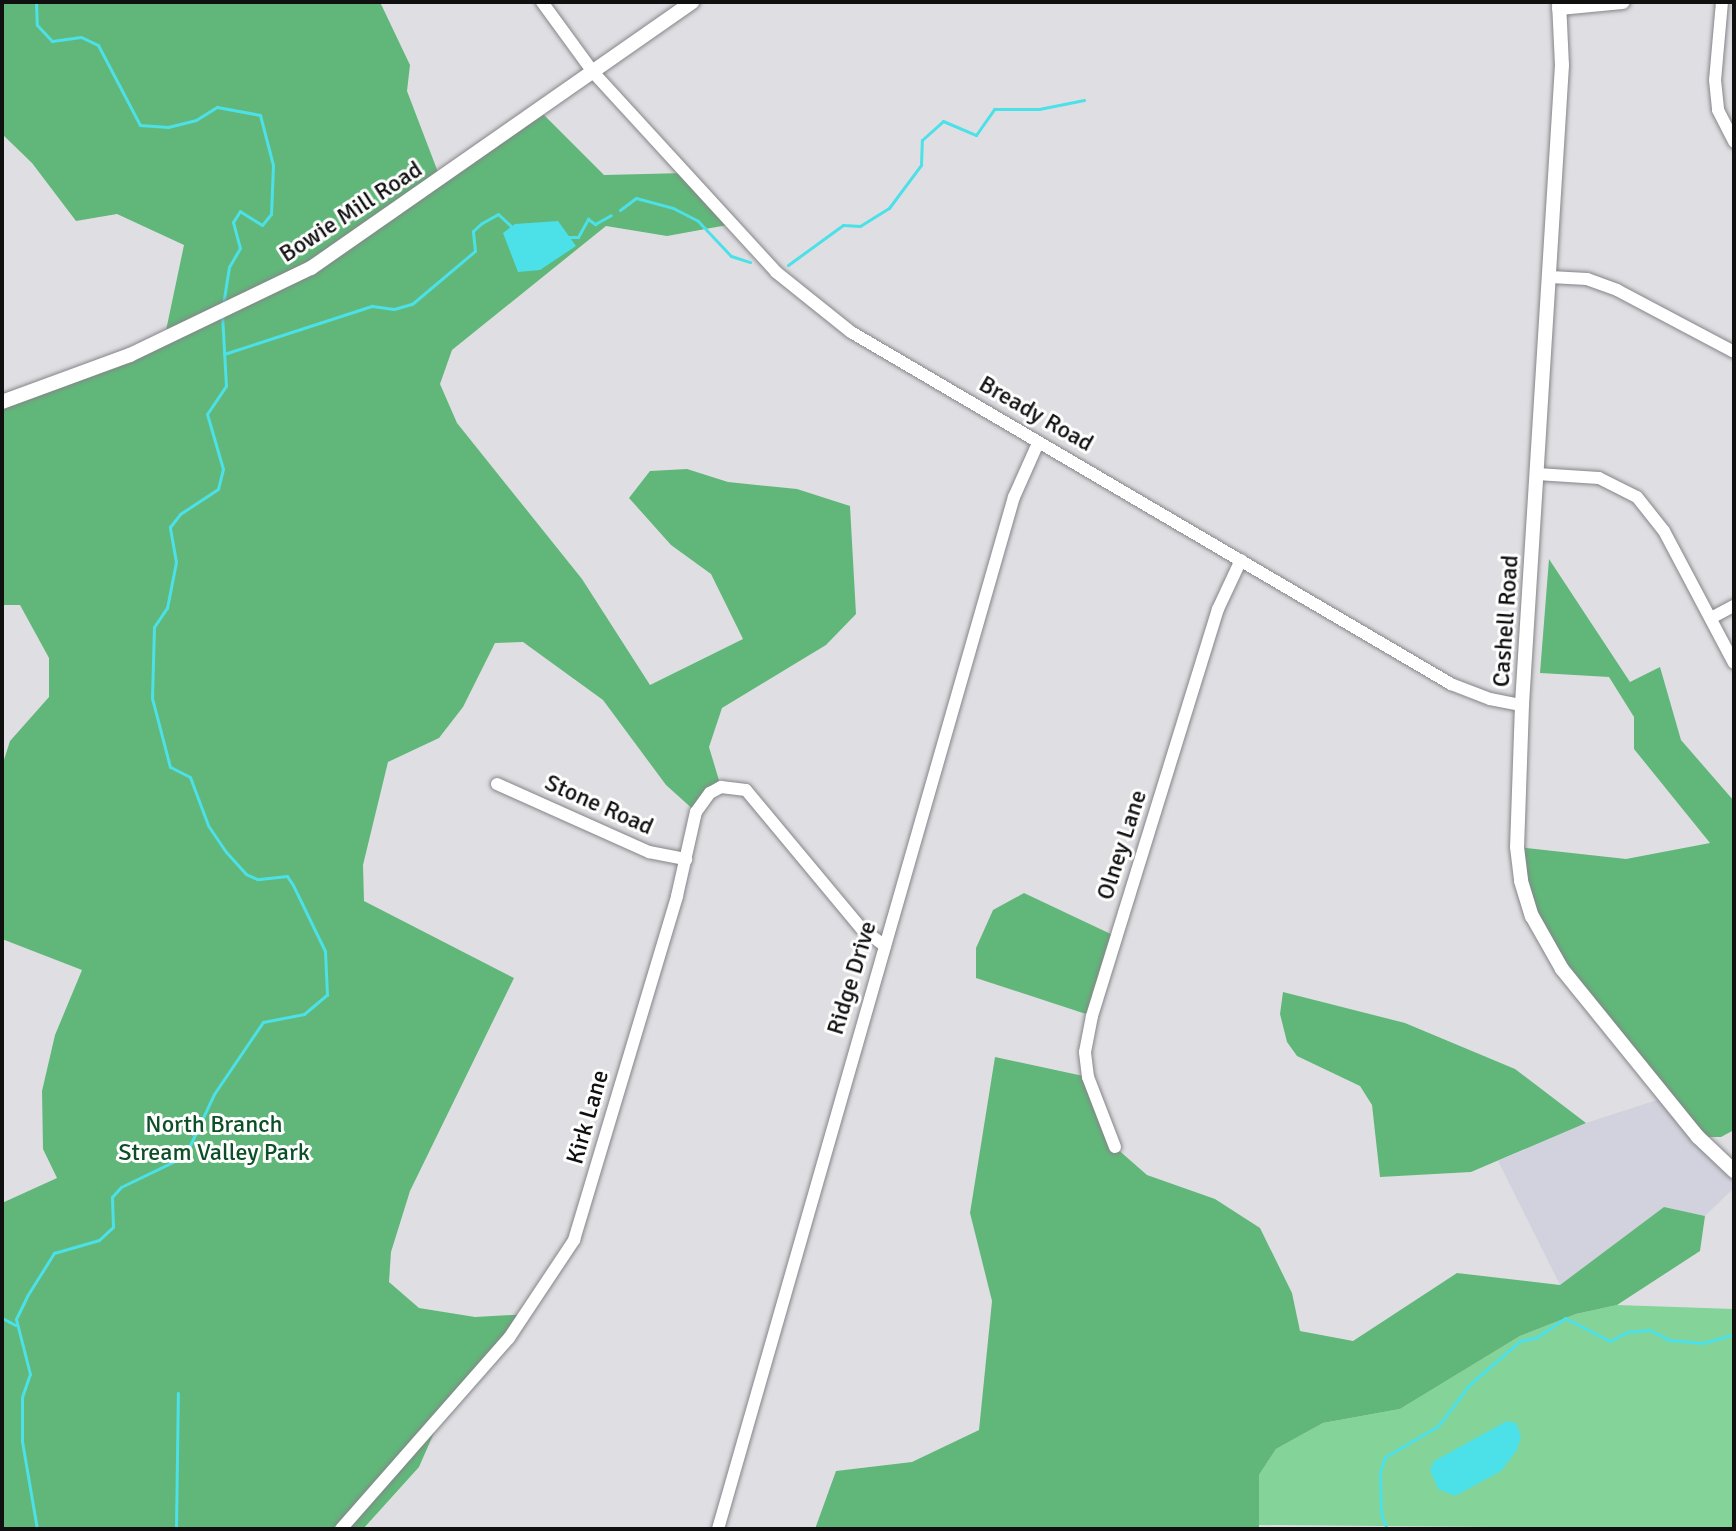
<!DOCTYPE html>
<html>
<head>
<meta charset="utf-8">
<style>
  body { margin:0 }
  #map { position:relative; width:1736px; height:1531px; overflow:hidden; background:#dfdfe3; font-family:Signika,sans-serif }
  div>[style] { position:absolute }
  .built>* { inset:0; background:#d1d2dd }
  .green>* { inset:0; background:#84d399 }
  .forest>* { inset:0; background:#61b77a }
  .water>* { inset:0; background:#4ce0e8 }
  .stream>* { height:3px; margin:-1.5px; padding:0 1.5px; transform-origin:1.5px; border-radius:1.5px; background:#4ce0e8 }
  .roads { filter:drop-shadow(0 0 2px #858589) drop-shadow(0 0 2px #858589) }
  .minor>* { height:12px; margin:-6px; padding:0 6px; transform-origin:6px; border-radius:6px; background:#fff }
  .tertiary>* { height:14px; margin:-7px; padding:0 7px; transform-origin:7px; border-radius:7px; background:#fff }
  span { translate:-50% -50%; white-space:nowrap; text-align:center; line-height:1.15; -webkit-text-stroke:6px #fff; paint-order:stroke }
  .street-label { font-size:24px; color:#101011 }
  .park-label { font-size:24px; color:#0c4e26 }
  .frame { position:absolute; inset:0; border:4px solid #101011; pointer-events:none }
</style>
</head>
<body>
<div id="map">
  <div class="built">
    <i style="clip-path:polygon(1666px 1097px,1734px 1171px,1734px 1188px,1705px 1216px,1664px 1207px,1560px 1285px,1498px 1161px,1586px 1123px)"></i>
  </div>
  <div class="green">
    <i style="clip-path:polygon(1617px 1305px,1734px 1309px,1734px 1529px,1257px 1525px,1240px 1489px,1259px 1475px,1276px 1449px,1323px 1423px,1400px 1409px,1520px 1336px,1576px 1314px)"></i>
  </div>
  <div class="forest">
    <i style="clip-path:polygon(2px 2px,380px 2px,410px 65px,407px 91px,441px 180px,539px 110px,604px 175px,685px 173px,733px 224px,667px 236px,606px 226px,452px 350px,440px 384px,457px 423px,582px 579px,650px 685px,743px 639px,711px 574px,671px 545px,629px 498px,650px 471px,687px 469px,728px 482px,797px 489px,850px 506px,856px 614px,826px 645px,722px 708px,709px 747px,721px 787px,696px 812px,666px 785px,603px 700px,523px 642px,495px 643px,463px 707px,439px 738px,388px 762px,363px 865px,364px 901px,514px 978px,410px 1191px,391px 1252px,389px 1282px,419px 1308px,475px 1317px,528px 1314px,440px 1419px,419px 1467px,363px 1529px,2px 1529px,2px 1203px,57px 1178px,43px 1149px,42px 1091px,55px 1035px,82px 970px,2px 939px,2px 766px,10px 741px,49px 697px,49px 658px,20px 605px,2px 605px,2px 402px,164px 340px,184px 245px,117px 214px,76px 221px,32px 163px,2px 134px)"></i>
    <i style="clip-path:polygon(1549px 559px,1630px 682px,1660px 667px,1681px 740px,1734px 801px,1734px 1130px,1721px 1137px,1698px 1137px,1544px 939px,1517px 847px,1626px 859px,1710px 843px,1634px 749px,1634px 717px,1609px 677px,1540px 673px)"></i>
    <i style="clip-path:polygon(1024px 893px,1115px 936px,1092px 1016px,976px 978px,976px 948px,993px 910px)"></i>
    <i style="clip-path:polygon(1283px 992px,1405px 1023px,1515px 1069px,1586px 1123px,1471px 1172px,1380px 1177px,1372px 1105px,1360px 1086px,1297px 1056px,1287px 1042px,1280px 1014px)"></i>
    <i style="clip-path:polygon(995px 1057px,1088px 1077px,1115px 1147px,1147px 1175px,1215px 1199px,1260px 1228px,1292px 1293px,1300px 1331px,1353px 1341px,1457px 1273px,1560px 1285px,1664px 1207px,1705px 1216px,1700px 1251px,1617px 1305px,1576px 1314px,1520px 1336px,1400px 1409px,1323px 1423px,1276px 1449px,1259px 1475px,1259px 1529px,815px 1529px,836px 1471px,912px 1462px,979px 1430px,992px 1301px,970px 1213px)"></i>
  </div>
  <div class="water">
    <i style="clip-path:polygon(558px 221px,576px 246px,540px 270px,518px 272px,503px 233px,515px 224px)"></i>
    <i style="clip-path:polygon(1507px 1421px,1516px 1423px,1521px 1436px,1517px 1450px,1501px 1471px,1455px 1496px,1438px 1489px,1430px 1470px,1434px 1461px)"></i>
  </div>
  <div class="stream">
    <i style="left:36px;top:2px;width:23px;rotate:88deg"></i>
    <i style="left:37px;top:25px;width:22px;rotate:47deg"></i>
    <i style="left:52px;top:41px;width:29px;rotate:-8deg"></i>
    <i style="left:81px;top:37px;width:19px;rotate:25deg"></i>
    <i style="left:98px;top:45px;width:90px;rotate:62.3deg"></i>
    <i style="left:140px;top:125px;width:28px;rotate:4deg"></i>
    <i style="left:168px;top:127px;width:29px;rotate:-14deg"></i>
    <i style="left:196px;top:120px;width:25px;rotate:-32deg"></i>
    <i style="left:217px;top:107px;width:44px;rotate:10.5deg"></i>
    <i style="left:260px;top:115px;width:52px;rotate:75.4deg"></i>
    <i style="left:273px;top:165px;width:49px;rotate:92.3deg"></i>
    <i style="left:271px;top:214px;width:14px;rotate:129deg"></i>
    <i style="left:262px;top:225px;width:26px;rotate:-148deg"></i>
    <i style="left:240px;top:211px;width:13px;rotate:122deg"></i>
    <i style="left:233px;top:222px;width:27px;rotate:75deg"></i>
    <i style="left:240px;top:248px;width:22px;rotate:120deg"></i>
    <i style="left:229px;top:267px;width:36px;rotate:99deg"></i>
    <i style="left:620px;top:210px;width:20px;rotate:-37deg"></i>
    <i style="left:636px;top:198px;width:38px;rotate:15deg"></i>
    <i style="left:673px;top:208px;width:28px;rotate:27deg"></i>
    <i style="left:698px;top:221px;width:48px;rotate:46.7deg"></i>
    <i style="left:731px;top:256px;width:20px;rotate:18deg"></i>
    <i style="left:567px;top:237px;width:11px"></i>
    <i style="left:578px;top:237px;width:21px;rotate:-61deg"></i>
    <i style="left:588px;top:219px;width:9px;rotate:36deg"></i>
    <i style="left:595px;top:224px;width:18px;rotate:-29deg"></i>
    <i style="left:788px;top:265px;width:68px;rotate:-36deg"></i>
    <i style="left:843px;top:225px;width:17px;rotate:3deg"></i>
    <i style="left:860px;top:226px;width:34px;rotate:-32deg"></i>
    <i style="left:889px;top:208px;width:54px;rotate:-53.3deg"></i>
    <i style="left:921px;top:165px;width:25px;rotate:-88deg"></i>
    <i style="left:922px;top:140px;width:28px;rotate:-42deg"></i>
    <i style="left:943px;top:121px;width:36px;rotate:23deg"></i>
    <i style="left:976px;top:135px;width:32px;rotate:-55deg"></i>
    <i style="left:994px;top:109px;width:45px"></i>
    <i style="left:1039px;top:109px;width:46px;rotate:-11.3deg"></i>
    <i style="left:224px;top:354px;width:156px;rotate:-18deg"></i>
    <i style="left:372px;top:306px;width:22px;rotate:8deg"></i>
    <i style="left:394px;top:309px;width:19px;rotate:-16deg"></i>
    <i style="left:412px;top:304px;width:82px;rotate:-40.1deg"></i>
    <i style="left:475px;top:251px;width:20px;rotate:-96deg"></i>
    <i style="left:473px;top:231px;width:12px;rotate:-42deg"></i>
    <i style="left:482px;top:223px;width:18px;rotate:-29deg"></i>
    <i style="left:498px;top:214px;width:22px;rotate:43deg"></i>
    <i style="left:2px;top:1318px;width:15px;rotate:28deg"></i>
    <i style="left:37px;top:1529px;width:89px;rotate:-99.7deg"></i>
    <i style="left:22px;top:1441px;width:44px;rotate:-90deg"></i>
    <i style="left:22px;top:1397px;width:24px;rotate:-71deg"></i>
    <i style="left:30px;top:1374px;width:57px;rotate:-104.3deg"></i>
    <i style="left:16px;top:1319px;width:25px;rotate:-64deg"></i>
    <i style="left:27px;top:1296px;width:51px;rotate:-57.9deg"></i>
    <i style="left:54px;top:1253px;width:47px;rotate:-16.1deg"></i>
    <i style="left:99px;top:1240px;width:19px;rotate:-43deg"></i>
    <i style="left:113px;top:1227px;width:30px;rotate:-92deg"></i>
    <i style="left:112px;top:1197px;width:13px;rotate:-48deg"></i>
    <i style="left:121px;top:1187px;width:71px;rotate:-25.8deg"></i>
    <i style="left:185px;top:1156px;width:68px;rotate:-64.9deg"></i>
    <i style="left:214px;top:1094px;width:87px;rotate:-55.8deg"></i>
    <i style="left:263px;top:1022px;width:42px;rotate:-11deg"></i>
    <i style="left:304px;top:1014px;width:30px;rotate:-40deg"></i>
    <i style="left:327px;top:995px;width:44px;rotate:-92.6deg"></i>
    <i style="left:325px;top:951px;width:73px;rotate:-115.9deg"></i>
    <i style="left:293px;top:885px;width:11px;rotate:-124deg"></i>
    <i style="left:287px;top:876px;width:30px;rotate:174deg"></i>
    <i style="left:257px;top:879px;width:12px;rotate:-156deg"></i>
    <i style="left:246px;top:874px;width:30px;rotate:-132deg"></i>
    <i style="left:226px;top:852px;width:32px;rotate:-124deg"></i>
    <i style="left:208px;top:825px;width:51px;rotate:-110.6deg"></i>
    <i style="left:190px;top:777px;width:22px;rotate:-153deg"></i>
    <i style="left:170px;top:767px;width:71px;rotate:-104.6deg"></i>
    <i style="left:152px;top:698px;width:71px;rotate:-88.4deg"></i>
    <i style="left:154px;top:627px;width:23px;rotate:-56deg"></i>
    <i style="left:167px;top:608px;width:47px;rotate:-78.9deg"></i>
    <i style="left:176px;top:562px;width:36px;rotate:-100deg"></i>
    <i style="left:170px;top:527px;width:16px;rotate:-52deg"></i>
    <i style="left:180px;top:514px;width:45px;rotate:-33.3deg"></i>
    <i style="left:218px;top:489px;width:21px;rotate:-76deg"></i>
    <i style="left:223px;top:469px;width:57px;rotate:-106.2deg"></i>
    <i style="left:207px;top:414px;width:34px;rotate:-56deg"></i>
    <i style="left:226px;top:386px;width:71px;rotate:-93.2deg"></i>
    <i style="left:176px;top:1529px;width:136px;rotate:-89.2deg"></i>
    <i style="left:1387px;top:1529px;width:16px;rotate:-112deg"></i>
    <i style="left:1381px;top:1514px;width:42px;rotate:-91.4deg"></i>
    <i style="left:1380px;top:1472px;width:16px;rotate:-72deg"></i>
    <i style="left:1385px;top:1457px;width:61px;rotate:-30.3deg"></i>
    <i style="left:1438px;top:1426px;width:51px;rotate:-52.9deg"></i>
    <i style="left:1469px;top:1385px;width:67px;rotate:-40.8deg"></i>
    <i style="left:1520px;top:1341px;width:17px;rotate:-13deg"></i>
    <i style="left:1537px;top:1337px;width:34px;rotate:-34deg"></i>
    <i style="left:1565px;top:1318px;width:51px;rotate:27.1deg"></i>
    <i style="left:1610px;top:1341px;width:19px;rotate:-28deg"></i>
    <i style="left:1627px;top:1332px;width:23px;rotate:-5deg"></i>
    <i style="left:1650px;top:1330px;width:21px;rotate:28deg"></i>
    <i style="left:1669px;top:1340px;width:34px;rotate:5deg"></i>
    <i style="left:1703px;top:1343px;width:32px;rotate:-16deg"></i>
  </div>
  <div class="roads">
    <div class="minor">
      <i style="left:542px;top:2px;width:87px;rotate:53.9deg"></i>
      <i style="left:593px;top:72px;width:271px;rotate:47.5deg"></i>
      <i style="left:776px;top:272px;width:96px;rotate:38.7deg"></i>
      <i style="left:851px;top:332px;width:696px;rotate:30.4deg"></i>
      <i style="left:1451px;top:684px;width:42px;rotate:21deg"></i>
      <i style="left:1490px;top:699px;width:33px;rotate:11deg"></i>
      <i style="left:1722px;top:2px;width:78px;rotate:95.1deg"></i>
      <i style="left:1715px;top:80px;width:30px;rotate:84deg"></i>
      <i style="left:1718px;top:110px;width:36px;rotate:63deg"></i>
      <i style="left:1550px;top:277px;width:37px;rotate:3deg"></i>
      <i style="left:1587px;top:279px;width:32px;rotate:20deg"></i>
      <i style="left:1617px;top:290px;width:132px;rotate:27.9deg"></i>
      <i style="left:1537px;top:474px;width:62px;rotate:3.7deg"></i>
      <i style="left:1599px;top:478px;width:42px;rotate:26.6deg"></i>
      <i style="left:1637px;top:497px;width:43px;rotate:51.5deg"></i>
      <i style="left:1664px;top:531px;width:149px;rotate:62.1deg"></i>
      <i style="left:1711px;top:618px;width:26px;rotate:-28deg"></i>
      <i style="left:497px;top:784px;width:167px;rotate:24.1deg"></i>
      <i style="left:649px;top:852px;width:38px;rotate:11deg"></i>
      <i style="left:1115px;top:1147px;width:75px;rotate:-111.1deg"></i>
      <i style="left:1088px;top:1077px;width:25px;rotate:-97deg"></i>
      <i style="left:1085px;top:1052px;width:37px;rotate:-79deg"></i>
      <i style="left:1092px;top:1016px;width:426px;rotate:-72.8deg"></i>
      <i style="left:1218px;top:609px;width:54px;rotate:-64.9deg"></i>
      <i style="left:341px;top:1529px;width:254px;rotate:-48.7deg"></i>
      <i style="left:509px;top:1338px;width:118px;rotate:-56.4deg"></i>
      <i style="left:574px;top:1240px;width:359px;rotate:-73.3deg"></i>
      <i style="left:677px;top:896px;width:86px;rotate:-77.3deg"></i>
      <i style="left:696px;top:812px;width:24px;rotate:-54deg"></i>
      <i style="left:710px;top:793px;width:13px;rotate:-29deg"></i>
      <i style="left:721px;top:787px;width:25px;rotate:7deg"></i>
      <i style="left:746px;top:790px;width:180px;rotate:50.2deg"></i>
      <i style="left:861px;top:928px;width:30px;rotate:37deg"></i>
      <i style="left:718px;top:1529px;width:1074px;rotate:-74deg"></i>
      <i style="left:1014px;top:497px;width:59px;rotate:-66deg"></i>
    </div>
    <div class="tertiary">
      <i style="left:1559px;top:2px;width:63px;rotate:87.3deg"></i>
      <i style="left:1562px;top:65px;width:641px;rotate:93.58deg"></i>
      <i style="left:1522px;top:705px;width:142px;rotate:92deg"></i>
      <i style="left:1517px;top:847px;width:34px;rotate:83deg"></i>
      <i style="left:1521px;top:881px;width:37px;rotate:73deg"></i>
      <i style="left:1532px;top:916px;width:61px;rotate:60.5deg"></i>
      <i style="left:1562px;top:969px;width:216px;rotate:51deg"></i>
      <i style="left:1698px;top:1137px;width:50px;rotate:43.4deg"></i>
      <i style="left:1559px;top:8px;width:64px;rotate:-5.4deg"></i>
      <i style="left:2px;top:402px;width:136px;rotate:-20.2deg"></i>
      <i style="left:130px;top:355px;width:201px;rotate:-25.7deg"></i>
      <i style="left:311px;top:268px;width:465px;rotate:-34.9deg"></i>
    </div>
  </div>
  <div class="street-label">
    <span style="left:351px;top:212px;rotate:-33deg">Bowie Mill Road</span>
    <span style="left:1036px;top:414px;rotate:30deg">Bready Road</span>
    <span style="left:1506px;top:621px;rotate:-86deg">Cashell Road</span>
    <span style="left:599px;top:805px;rotate:24deg">Stone Road</span>
    <span style="left:1122px;top:845px;rotate:-72deg">Olney Lane</span>
    <span style="left:852px;top:978px;rotate:-73deg">Ridge Drive</span>
    <span style="left:588px;top:1117px;rotate:-74deg">Kirk Lane</span>
  </div>
  <div class="park-label">
    <span style="left:214px;top:1139px">North Branch<br>Stream Valley Park</span>
  </div>
  <div class="frame"></div>
</div>
</body>
</html>
